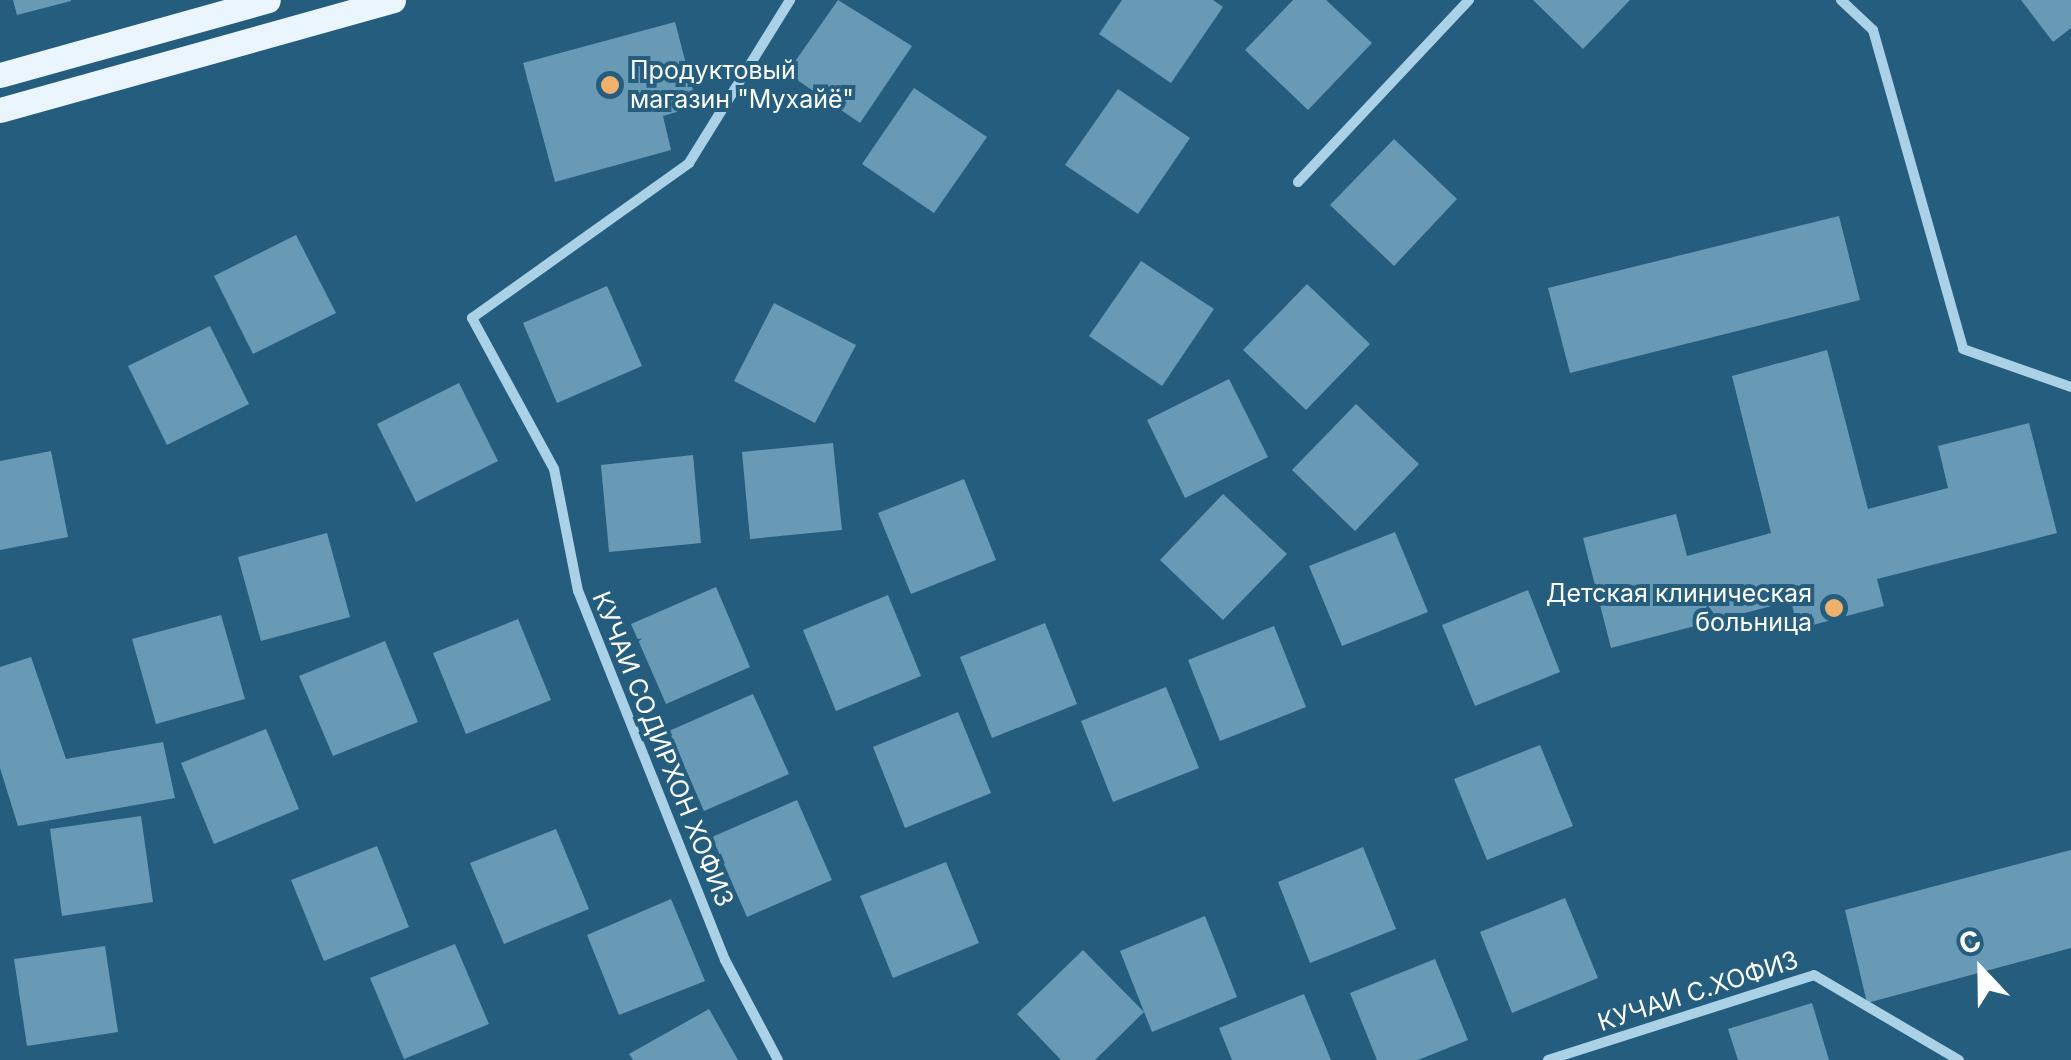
<!DOCTYPE html>
<html>
<head>
<meta charset="utf-8">
<style>
  body { margin:0 }
  #map { position:relative; width:2071px; height:1060px; overflow:hidden; background:#245d7e; font-family:Inter,sans-serif }
  div>[style] { position:absolute }
  .building>* { inset:0; background:#699ab5 }
  .minor>* { height:10px; margin:-5px; padding:0 5px; transform-origin:5px; border-radius:5px; background:#aad1e6 }
  .primary>* { height:25px; margin:-12.5px; padding:0 12.5px; transform-origin:12.5px; border-radius:12.5px; background:#eaf5fd }
  .dots>* { width:28px; height:28px; translate:-50% -50%; box-sizing:border-box; border:5px solid #245d7e; border-radius:50% }
  span { translate:-50% -50%; white-space:nowrap; text-align:center; line-height:1.15; -webkit-text-stroke:8px #245d7e; paint-order:stroke }
  .poi-label { font-size:25px; color:#fff }
  .left { translate:0 -50%; text-align:left }
  .right { translate:-100% -50%; text-align:right }
  .street-label { font-size:25px; color:#fff }
  .north { position:absolute; left:1931px; top:920px; width:100px; height:100px; -webkit-text-stroke:8px #245d7e; paint-order:stroke; rotate:338deg; font-size:28px; font-weight:700; line-height:40px; text-align:center; color:#fff }
  .north::after { content:''; display:block; margin:auto; width:35px; height:45px; background:#fff; clip-path:polygon(50% 0,100% 100%,50% 72%,0 100%) }
</style>
</head>
<body>
<div id="map">
  <div class="building">
    <i style="clip-path:polygon(13px 0,71px 0,71px 1px,17px 15px)"></i>
    <i style="clip-path:polygon(838px 0,912px 46px,860px 123px,787px 73px)"></i>
    <i style="clip-path:polygon(1122px 0,1213px 0,1223px 7px,1171px 83px,1099px 34px)"></i>
    <i style="clip-path:polygon(1293px 0,1326px 0,1372px 43px,1308px 110px,1245px 50px)"></i>
    <i style="clip-path:polygon(1533px 0,1630px 0,1583px 49px)"></i>
    <i style="clip-path:polygon(2021px 0,2071px 0,2071px 28px,2053px 42px)"></i>
    <i style="clip-path:polygon(675px 22px,697px 106px,663px 116px,671px 150px,555px 182px,523px 63px)"></i>
    <i style="clip-path:polygon(914px 88px,987px 137px,934px 213px,862px 164px)"></i>
    <i style="clip-path:polygon(1118px 89px,1190px 138px,1138px 214px,1065px 165px)"></i>
    <i style="clip-path:polygon(1394px 139px,1457px 199px,1394px 266px,1330px 205px)"></i>
    <i style="clip-path:polygon(1839px 216px,1860px 300px,1570px 373px,1548px 288px)"></i>
    <i style="clip-path:polygon(296px 235px,336px 313px,253px 354px,214px 276px)"></i>
    <i style="clip-path:polygon(1141px 261px,1214px 309px,1162px 386px,1089px 336px)"></i>
    <i style="clip-path:polygon(1307px 284px,1370px 344px,1306px 410px,1243px 350px)"></i>
    <i style="clip-path:polygon(607px 286px,642px 366px,557px 403px,523px 323px)"></i>
    <i style="clip-path:polygon(774px 303px,856px 345px,815px 423px,734px 381px)"></i>
    <i style="clip-path:polygon(210px 326px,249px 404px,167px 445px,128px 366px)"></i>
    <i style="clip-path:polygon(1827px 350px,1868px 509px,1948px 488px,1938px 446px,2029px 423px,2057px 533px,1877px 579px,1884px 606px,1798px 629px,1791px 601px,1611px 648px,1583px 538px,1676px 514px,1687px 556px,1771px 533px,1732px 376px)"></i>
    <i style="clip-path:polygon(1229px 379px,1268px 457px,1185px 498px,1147px 420px)"></i>
    <i style="clip-path:polygon(459px 383px,498px 461px,416px 502px,377px 424px)"></i>
    <i style="clip-path:polygon(1356px 404px,1419px 464px,1355px 531px,1292px 470px)"></i>
    <i style="clip-path:polygon(833px 443px,842px 530px,750px 539px,742px 452px)"></i>
    <i style="clip-path:polygon(51px 451px,68px 537px,0 550px,0 461px)"></i>
    <i style="clip-path:polygon(693px 455px,701px 543px,609px 552px,601px 465px)"></i>
    <i style="clip-path:polygon(964px 479px,996px 560px,911px 594px,878px 513px)"></i>
    <i style="clip-path:polygon(1223px 494px,1287px 554px,1223px 620px,1160px 560px)"></i>
    <i style="clip-path:polygon(1395px 532px,1428px 612px,1342px 646px,1309px 566px)"></i>
    <i style="clip-path:polygon(327px 533px,350px 617px,261px 641px,238px 557px)"></i>
    <i style="clip-path:polygon(716px 587px,750px 667px,666px 704px,631px 624px)"></i>
    <i style="clip-path:polygon(1528px 590px,1560px 672px,1475px 706px,1442px 625px)"></i>
    <i style="clip-path:polygon(888px 595px,921px 676px,836px 711px,803px 630px)"></i>
    <i style="clip-path:polygon(221px 615px,245px 699px,156px 724px,132px 639px)"></i>
    <i style="clip-path:polygon(518px 619px,551px 700px,466px 734px,433px 653px)"></i>
    <i style="clip-path:polygon(1045px 623px,1077px 704px,992px 738px,960px 657px)"></i>
    <i style="clip-path:polygon(1274px 626px,1306px 707px,1220px 741px,1188px 660px)"></i>
    <i style="clip-path:polygon(385px 641px,418px 722px,333px 756px,299px 676px)"></i>
    <i style="clip-path:polygon(31px 657px,66px 759px,163px 742px,175px 798px,18px 826px,0 768px,0 667px)"></i>
    <i style="clip-path:polygon(1166px 687px,1199px 768px,1113px 802px,1081px 721px)"></i>
    <i style="clip-path:polygon(753px 694px,789px 774px,704px 811px,669px 731px)"></i>
    <i style="clip-path:polygon(958px 712px,991px 793px,905px 828px,873px 747px)"></i>
    <i style="clip-path:polygon(266px 729px,299px 809px,214px 844px,181px 763px)"></i>
    <i style="clip-path:polygon(1540px 745px,1573px 826px,1487px 860px,1454px 779px)"></i>
    <i style="clip-path:polygon(797px 800px,832px 880px,747px 917px,712px 837px)"></i>
    <i style="clip-path:polygon(141px 816px,153px 902px,62px 916px,50px 829px)"></i>
    <i style="clip-path:polygon(556px 829px,589px 909px,504px 944px,470px 863px)"></i>
    <i style="clip-path:polygon(377px 846px,409px 927px,324px 961px,291px 880px)"></i>
    <i style="clip-path:polygon(1363px 847px,1396px 929px,1310px 963px,1278px 882px)"></i>
    <i style="clip-path:polygon(2071px 850px,2071px 948px,1867px 1003px,1845px 910px)"></i>
    <i style="clip-path:polygon(946px 862px,979px 943px,893px 978px,860px 896px)"></i>
    <i style="clip-path:polygon(1565px 898px,1598px 978px,1512px 1013px,1480px 932px)"></i>
    <i style="clip-path:polygon(671px 899px,705px 981px,619px 1015px,587px 935px)"></i>
    <i style="clip-path:polygon(1205px 916px,1237px 997px,1152px 1032px,1120px 951px)"></i>
    <i style="clip-path:polygon(455px 944px,489px 1024px,404px 1059px,370px 978px)"></i>
    <i style="clip-path:polygon(105px 946px,118px 1032px,27px 1046px,14px 959px)"></i>
    <i style="clip-path:polygon(1083px 950px,1144px 1012px,1095px 1060px,1061px 1060px,1017px 1014px)"></i>
    <i style="clip-path:polygon(1435px 959px,1468px 1040px,1418px 1060px,1377px 1060px,1350px 993px)"></i>
    <i style="clip-path:polygon(1304px 994px,1331px 1060px,1232px 1060px,1219px 1028px)"></i>
    <i style="clip-path:polygon(1812px 1003px,1829px 1060px,1738px 1060px,1728px 1029px)"></i>
    <i style="clip-path:polygon(709px 1009px,738px 1060px,633px 1060px,629px 1054px)"></i>
  </div>
  <div class="minor">
    <i style="left:1841px;top:0;width:44px;rotate:43.2deg"></i>
    <i style="left:1873px;top:30px;width:331px;rotate:74.2deg"></i>
    <i style="left:1963px;top:349px;width:114px;rotate:19.4deg"></i>
    <i style="left:1298px;top:182px;width:250px;rotate:-46.8deg"></i>
    <i style="left:778px;top:1060px;width:113px;rotate:-117.9deg"></i>
    <i style="left:725px;top:960px;width:397px;rotate:-111.7deg"></i>
    <i style="left:578px;top:591px;width:124px;rotate:-101.1deg"></i>
    <i style="left:554px;top:469px;width:172px;rotate:-118.5deg"></i>
    <i style="left:472px;top:318px;width:267px;rotate:-35.5deg"></i>
    <i style="left:689px;top:163px;width:192px;rotate:-58.2deg"></i>
    <i style="left:1548px;top:1060px;width:279px;rotate:-17.7deg"></i>
    <i style="left:1814px;top:975px;width:168px;rotate:30.4deg"></i>
  </div>
  <div class="primary">
    <i style="left:0;top:75px;width:278px;rotate:-15.6deg"></i>
    <i style="left:0;top:110px;width:408px;rotate:-15.6deg"></i>
  </div>
  <div class="dots">
    <i style="left:610px;top:85px;background:#f0b16d"></i>
    <i style="left:1834px;top:608px;background:#f0b16d"></i>
  </div>
  <div class="poi-label">
    <span class="left" style="left:630px;top:85px">Продуктовый<br>магазин "Мухайё"</span>
    <span class="right" style="left:1812px;top:608px">Детская клиническая<br>больница</span>
  </div>
  <div class="street-label">
    <span style="left:663px;top:749px;rotate:68deg">КУЧАИ СОДИРХОН ХОФИЗ</span>
    <span style="left:1698px;top:991px;rotate:-18deg">КУЧАИ С.ХОФИЗ</span>
  </div>
  <div class="north">С</div>
</div>
</body>
</html>
